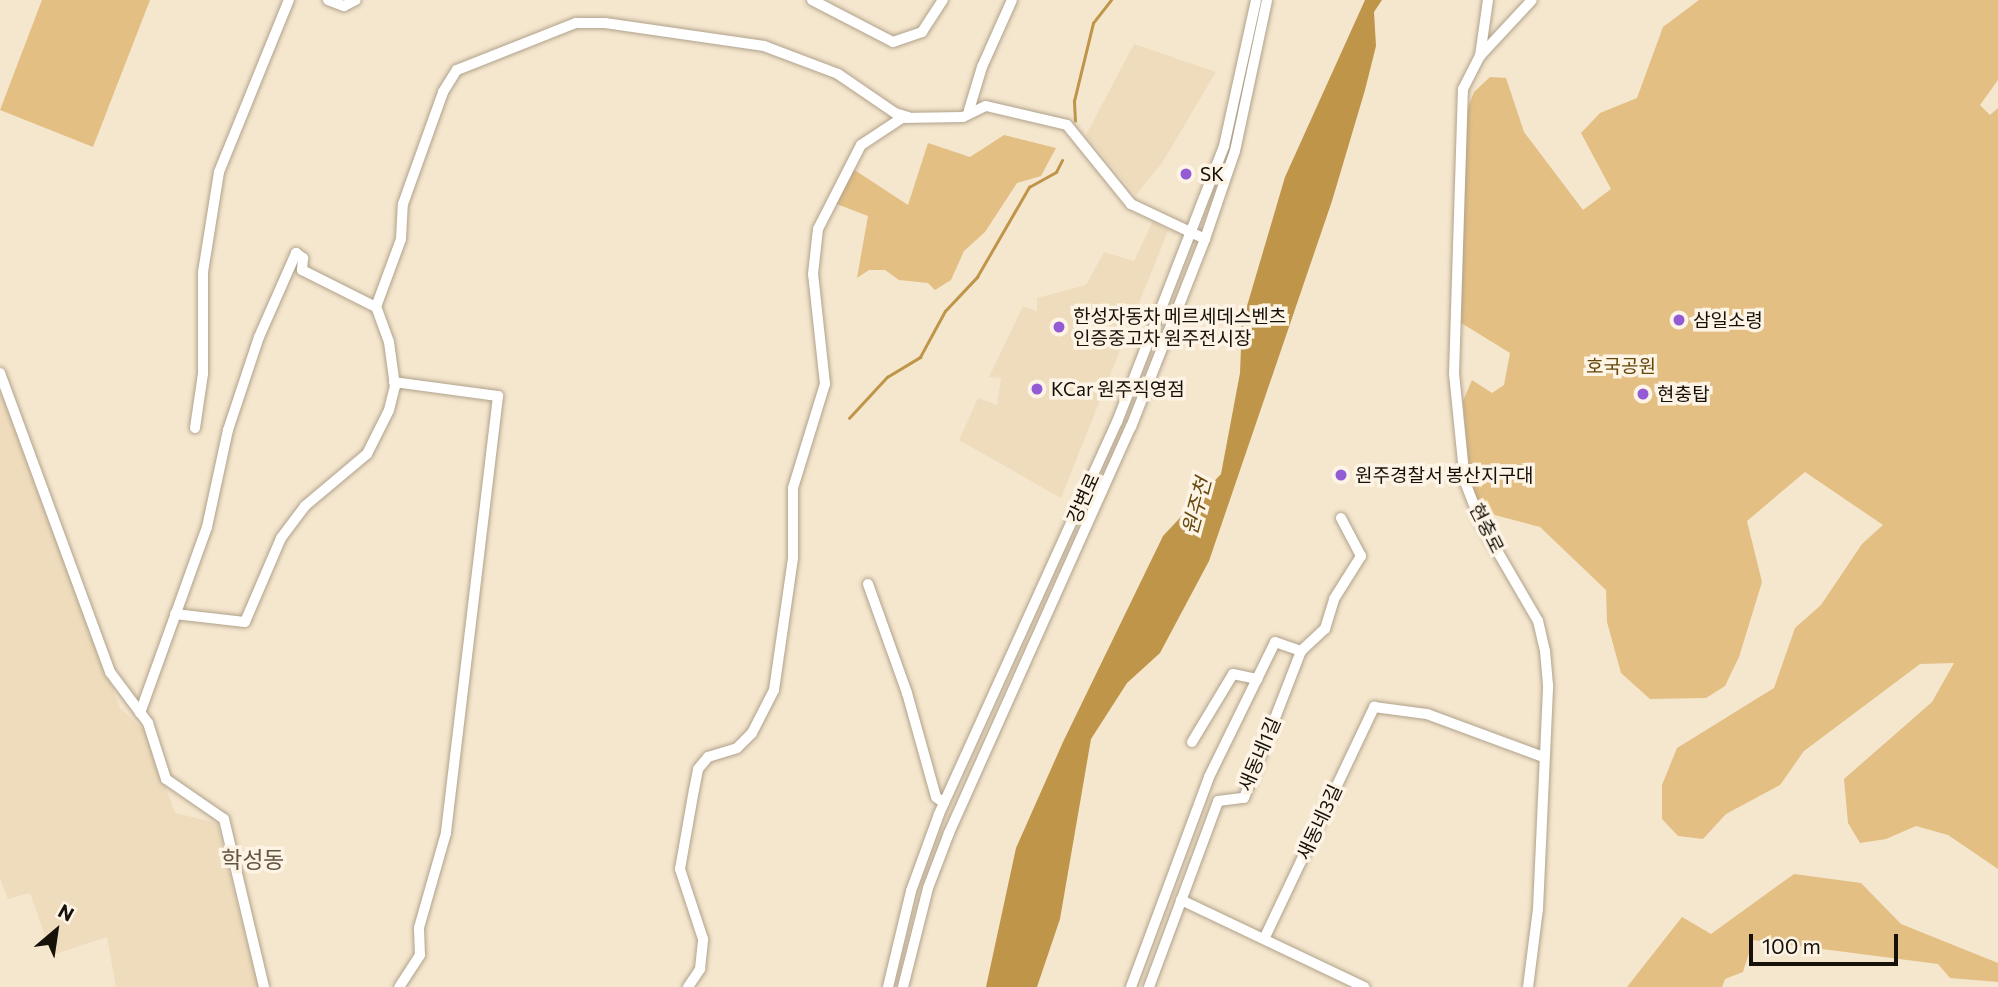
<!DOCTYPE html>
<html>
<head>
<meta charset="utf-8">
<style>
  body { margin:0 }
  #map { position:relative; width:1998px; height:987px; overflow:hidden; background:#f5e6ce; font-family:Commissioner,"Noto Sans KR",sans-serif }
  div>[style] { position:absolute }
  .built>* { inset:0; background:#efdcbd }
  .green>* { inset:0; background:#e3bf84 }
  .water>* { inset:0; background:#bf9549 }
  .stream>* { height:2.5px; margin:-1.25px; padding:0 1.25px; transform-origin:1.25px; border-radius:1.25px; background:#bf9549 }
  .roads { filter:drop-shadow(0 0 2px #b0a28b) drop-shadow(0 0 2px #b0a28b) }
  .minor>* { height:10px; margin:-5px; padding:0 5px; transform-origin:5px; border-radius:5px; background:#fff }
  .dots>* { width:19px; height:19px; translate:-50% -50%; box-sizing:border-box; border:4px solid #fdf4e6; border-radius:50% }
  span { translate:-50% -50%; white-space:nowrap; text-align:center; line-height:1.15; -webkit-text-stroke:7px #fdf4e6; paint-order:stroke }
  .poi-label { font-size:19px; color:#161109 }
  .left { translate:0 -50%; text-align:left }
  .park-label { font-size:19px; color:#634608 }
  .street-label { font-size:19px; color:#161109 }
  .water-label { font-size:21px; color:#66490d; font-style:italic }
  .quarter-label { font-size:23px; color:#625642 }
  .north { position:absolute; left:21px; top:896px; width:70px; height:70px; -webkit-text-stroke:5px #fdf4e6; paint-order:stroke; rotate:29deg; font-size:19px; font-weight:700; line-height:28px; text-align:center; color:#161109 }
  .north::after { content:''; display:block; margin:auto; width:24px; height:32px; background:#161109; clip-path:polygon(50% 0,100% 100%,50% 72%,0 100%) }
  .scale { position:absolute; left:1749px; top:934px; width:149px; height:32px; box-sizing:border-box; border:4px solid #161109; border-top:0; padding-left:9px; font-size:21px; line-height:24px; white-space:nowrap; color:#161109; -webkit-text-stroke:5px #fdf4e6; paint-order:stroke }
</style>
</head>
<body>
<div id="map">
  <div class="built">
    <i style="clip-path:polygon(1134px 44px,1216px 72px,1162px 163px,1136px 195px,1086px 135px)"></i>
    <i style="clip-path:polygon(1153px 221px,1168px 231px,1061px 498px,959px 440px,978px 398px,997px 405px,1001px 378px,989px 377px,1023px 306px,1037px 311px,1037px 298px,1086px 285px,1104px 252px,1134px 261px)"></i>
    <i style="clip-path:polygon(0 391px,120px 708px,146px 732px,175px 813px,217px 823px,258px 987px,116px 987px,107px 937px,52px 955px,30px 893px,8px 899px,0 879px)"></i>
  </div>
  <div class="green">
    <i style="clip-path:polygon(42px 0,150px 0,93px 147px,0 110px)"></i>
    <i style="clip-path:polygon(1699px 0,1998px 0,1998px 80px,1980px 105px,1990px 115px,1998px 108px,1998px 869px,1948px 835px,1916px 826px,1886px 839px,1860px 843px,1848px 823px,1844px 779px,1932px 702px,1954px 663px,1920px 664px,1804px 751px,1780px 785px,1726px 814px,1703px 839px,1678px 836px,1662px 819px,1662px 785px,1677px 748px,1774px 688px,1795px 628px,1821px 605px,1862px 544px,1883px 525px,1805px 472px,1747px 521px,1762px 582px,1739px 657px,1725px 686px,1706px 698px,1650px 699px,1621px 673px,1607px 622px,1606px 590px,1540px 527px,1487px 513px,1471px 494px,1463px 401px,1472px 380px,1492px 393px,1504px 385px,1510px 353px,1458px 321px,1466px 113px,1474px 92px,1490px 77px,1506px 78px,1524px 132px,1583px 210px,1611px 189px,1581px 133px,1600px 113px,1637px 98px,1663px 27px)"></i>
    <i style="clip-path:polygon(1004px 135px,1056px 148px,1041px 176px,1017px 183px,985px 232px,964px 251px,951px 280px,935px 290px,928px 283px,899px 280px,885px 270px,869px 270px,857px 278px,868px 216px,834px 203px,853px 169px,908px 205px,928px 143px,970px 157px)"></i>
    <i style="clip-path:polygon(1794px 874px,1861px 883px,1901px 924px,1998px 963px,1998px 982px,1950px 978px,1938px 964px,1753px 940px,1743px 972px,1725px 979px,1722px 987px,1627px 987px,1682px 917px,1711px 934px)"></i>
  </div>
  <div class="water">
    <i style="clip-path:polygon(1365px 0,1382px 0,1374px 12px,1376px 46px,1365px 90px,1332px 201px,1209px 561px,1160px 653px,1127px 683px,1091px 739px,1060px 919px,1037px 987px,986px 987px,1016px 848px,1063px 742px,1163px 536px,1221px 474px,1240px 373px,1242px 323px,1285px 177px)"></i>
  </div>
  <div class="stream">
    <i style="left:1075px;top:121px;width:20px;rotate:-93deg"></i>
    <i style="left:1074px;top:101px;width:80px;rotate:-76.3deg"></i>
    <i style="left:1093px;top:23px;width:29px;rotate:-52deg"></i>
    <i style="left:849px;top:418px;width:56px;rotate:-47.2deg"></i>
    <i style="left:887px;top:377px;width:39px;rotate:-31deg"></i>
    <i style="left:920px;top:357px;width:52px;rotate:-61.5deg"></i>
    <i style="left:945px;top:311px;width:47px;rotate:-46.7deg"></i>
    <i style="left:977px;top:277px;width:104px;rotate:-60deg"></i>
    <i style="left:1029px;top:187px;width:31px;rotate:-29deg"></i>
    <i style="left:1056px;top:172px;width:13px;rotate:-63deg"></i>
  </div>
  <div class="roads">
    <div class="minor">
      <i style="left:328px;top:0;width:17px;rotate:21deg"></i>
      <i style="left:344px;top:6px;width:13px;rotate:-27deg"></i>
      <i style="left:812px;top:0;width:91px;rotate:27.4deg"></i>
      <i style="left:893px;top:42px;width:31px;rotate:-19deg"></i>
      <i style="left:922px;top:32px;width:38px;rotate:-57deg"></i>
      <i style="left:1480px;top:56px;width:57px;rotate:-81.9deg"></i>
      <i style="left:969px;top:110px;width:45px;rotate:-73.2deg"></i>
      <i style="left:982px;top:67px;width:73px;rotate:-65.9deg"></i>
      <i style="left:0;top:373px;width:319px;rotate:69.8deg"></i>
      <i style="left:110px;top:672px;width:64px;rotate:53.3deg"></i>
      <i style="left:148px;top:723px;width:59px;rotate:72.2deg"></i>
      <i style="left:166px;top:779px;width:70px;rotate:34.6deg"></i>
      <i style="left:224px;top:819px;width:173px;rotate:76.6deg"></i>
      <i style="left:394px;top:382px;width:105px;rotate:7.7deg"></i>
      <i style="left:498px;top:396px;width:440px;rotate:96.8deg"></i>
      <i style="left:446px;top:833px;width:99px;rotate:105.9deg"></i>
      <i style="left:419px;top:928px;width:27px;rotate:88deg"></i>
      <i style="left:420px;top:955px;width:38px;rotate:123deg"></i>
      <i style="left:195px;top:428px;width:55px;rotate:-81.6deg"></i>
      <i style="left:203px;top:374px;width:102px;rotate:-90deg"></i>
      <i style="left:203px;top:272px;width:101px;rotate:-80.9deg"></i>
      <i style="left:219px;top:172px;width:186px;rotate:-67.9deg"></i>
      <i style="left:868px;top:584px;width:116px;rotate:70.3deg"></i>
      <i style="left:907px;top:693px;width:108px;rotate:74.4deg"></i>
      <i style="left:936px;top:797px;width:10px;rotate:37deg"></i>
      <i style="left:175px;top:614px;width:70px;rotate:6.5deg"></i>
      <i style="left:245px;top:622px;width:91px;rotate:-66.8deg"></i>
      <i style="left:281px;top:538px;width:40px;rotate:-53deg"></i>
      <i style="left:305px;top:506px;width:81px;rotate:-40deg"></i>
      <i style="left:367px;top:454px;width:49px;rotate:-63.4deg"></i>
      <i style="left:389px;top:410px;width:25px;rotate:-76deg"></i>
      <i style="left:395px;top:386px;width:44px;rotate:-97.8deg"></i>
      <i style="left:389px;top:342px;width:37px;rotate:-110deg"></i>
      <i style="left:376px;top:307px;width:72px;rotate:-69.8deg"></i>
      <i style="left:401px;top:239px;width:35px;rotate:-87deg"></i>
      <i style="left:403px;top:204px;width:119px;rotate:-70.3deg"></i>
      <i style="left:443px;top:92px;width:26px;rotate:-58deg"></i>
      <i style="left:457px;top:70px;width:128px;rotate:-21.6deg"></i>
      <i style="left:576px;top:23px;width:29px"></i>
      <i style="left:605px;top:23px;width:161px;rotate:8.2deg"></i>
      <i style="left:764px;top:46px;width:79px;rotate:20.7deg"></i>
      <i style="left:838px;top:74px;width:69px;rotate:34.4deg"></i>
      <i style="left:895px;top:113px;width:14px;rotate:17deg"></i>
      <i style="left:140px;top:713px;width:198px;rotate:-70.2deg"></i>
      <i style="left:207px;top:527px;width:99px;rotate:-77.8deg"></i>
      <i style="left:228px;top:430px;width:98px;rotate:-71.6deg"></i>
      <i style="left:259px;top:337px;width:92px;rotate:-66.2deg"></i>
      <i style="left:296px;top:253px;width:9px;rotate:36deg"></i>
      <i style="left:303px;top:258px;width:12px;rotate:95deg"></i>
      <i style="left:302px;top:270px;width:83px;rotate:26.6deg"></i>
      <i style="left:1192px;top:742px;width:79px;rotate:-58.9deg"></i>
      <i style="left:1233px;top:674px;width:25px;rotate:12deg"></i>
      <i style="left:1181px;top:900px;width:203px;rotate:25.4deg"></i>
      <i style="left:1265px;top:937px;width:255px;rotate:-64.6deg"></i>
      <i style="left:1374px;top:707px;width:53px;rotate:7.5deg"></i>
      <i style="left:1427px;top:714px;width:124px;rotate:20.3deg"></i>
      <i style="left:688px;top:987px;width:22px;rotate:-56deg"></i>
      <i style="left:700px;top:969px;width:30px;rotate:-84deg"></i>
      <i style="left:703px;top:939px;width:74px;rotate:-108.2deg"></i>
      <i style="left:680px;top:869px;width:80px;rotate:-80deg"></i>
      <i style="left:694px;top:790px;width:21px;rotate:-79deg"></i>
      <i style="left:698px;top:769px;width:16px;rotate:-50deg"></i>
      <i style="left:708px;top:757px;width:30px;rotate:-17deg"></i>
      <i style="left:737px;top:748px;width:21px;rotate:-45deg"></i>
      <i style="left:752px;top:733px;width:48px;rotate:-62.9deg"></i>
      <i style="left:774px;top:690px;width:133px;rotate:-81.8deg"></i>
      <i style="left:793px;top:558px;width:70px;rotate:-90deg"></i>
      <i style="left:793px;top:488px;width:109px;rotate:-72.9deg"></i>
      <i style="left:825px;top:384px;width:111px;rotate:-96.2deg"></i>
      <i style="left:813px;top:274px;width:45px;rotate:-83.7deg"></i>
      <i style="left:818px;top:229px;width:94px;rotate:-62.9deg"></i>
      <i style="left:861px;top:145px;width:49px;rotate:-33.4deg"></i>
      <i style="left:902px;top:118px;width:61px;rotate:-0.9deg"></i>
      <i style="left:963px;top:117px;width:25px;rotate:-26deg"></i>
      <i style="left:986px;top:106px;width:83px;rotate:13.2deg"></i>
      <i style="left:1067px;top:125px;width:102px;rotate:51deg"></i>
      <i style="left:1131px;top:204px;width:82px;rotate:25.3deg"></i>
      <i style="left:888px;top:987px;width:99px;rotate:-76.5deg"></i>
      <i style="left:911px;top:891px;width:82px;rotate:-70deg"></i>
      <i style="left:939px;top:814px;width:431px;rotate:-65.6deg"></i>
      <i style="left:1117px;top:422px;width:296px;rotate:-68.8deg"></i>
      <i style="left:1224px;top:146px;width:149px;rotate:-77.6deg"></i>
      <i style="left:903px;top:987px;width:102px;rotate:-75.8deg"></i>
      <i style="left:928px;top:888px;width:59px;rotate:-69.1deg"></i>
      <i style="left:949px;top:833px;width:445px;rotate:-65.9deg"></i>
      <i style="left:1131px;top:427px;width:202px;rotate:-68.5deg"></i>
      <i style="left:1205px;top:239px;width:93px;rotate:-71.2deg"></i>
      <i style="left:1235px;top:151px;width:154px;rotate:-78deg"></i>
      <i style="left:1131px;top:987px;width:224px;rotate:-69.6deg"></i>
      <i style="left:1209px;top:777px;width:150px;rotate:-63.9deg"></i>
      <i style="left:1275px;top:642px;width:28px;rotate:19deg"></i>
      <i style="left:1149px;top:987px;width:198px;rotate:-69.6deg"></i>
      <i style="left:1218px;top:801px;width:26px;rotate:-7deg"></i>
      <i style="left:1244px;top:798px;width:158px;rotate:-68.8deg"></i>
      <i style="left:1301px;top:651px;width:33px;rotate:-43deg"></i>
      <i style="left:1325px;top:629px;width:31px;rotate:-73deg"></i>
      <i style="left:1334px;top:599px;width:51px;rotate:-57.9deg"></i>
      <i style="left:1361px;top:556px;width:43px;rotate:-117.8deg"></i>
      <i style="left:1528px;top:987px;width:79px;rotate:-82.7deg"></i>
      <i style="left:1538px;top:909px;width:224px;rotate:-87.4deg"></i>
      <i style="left:1548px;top:685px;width:34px;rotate:-95deg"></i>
      <i style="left:1545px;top:651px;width:31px;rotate:-103deg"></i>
      <i style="left:1538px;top:621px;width:113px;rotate:-120.2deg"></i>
      <i style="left:1481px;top:523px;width:44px;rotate:-111.3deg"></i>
      <i style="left:1465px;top:482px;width:109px;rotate:-95.8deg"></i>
      <i style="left:1454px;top:374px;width:285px;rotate:-88.2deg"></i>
      <i style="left:1463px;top:89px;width:37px;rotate:-63deg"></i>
      <i style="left:1480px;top:56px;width:76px;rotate:-47.1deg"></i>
    </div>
  </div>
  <div class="dots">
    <i style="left:1186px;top:174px;background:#945cd4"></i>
    <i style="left:1679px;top:320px;background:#945cd4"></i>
    <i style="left:1059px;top:327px;background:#945cd4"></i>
    <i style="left:1037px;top:389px;background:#945cd4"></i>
    <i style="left:1643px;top:394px;background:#945cd4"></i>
    <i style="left:1341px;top:475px;background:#945cd4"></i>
  </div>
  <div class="poi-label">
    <span class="left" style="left:1200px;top:174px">SK</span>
    <span class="left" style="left:1073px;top:327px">한성자동차 메르세데스벤츠<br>인증중고차 원주전시장</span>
    <span class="left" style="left:1693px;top:320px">삼일소령</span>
    <span class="left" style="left:1051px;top:389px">KCar 원주직영점</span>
    <span class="left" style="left:1657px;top:394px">현충탑</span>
    <span class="left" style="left:1355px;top:475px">원주경찰서 봉산지구대</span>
  </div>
  <div class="park-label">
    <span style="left:1621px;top:366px">호국공원</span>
  </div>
  <div class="street-label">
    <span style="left:1083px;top:498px;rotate:-66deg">강변로</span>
    <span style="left:1487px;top:528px;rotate:63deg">현충로</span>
    <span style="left:1259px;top:754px;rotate:-67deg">새동네1길</span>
    <span style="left:1319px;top:822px;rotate:-65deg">새동네3길</span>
  </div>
  <div class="water-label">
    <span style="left:1196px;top:506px;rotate:-75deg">원주천</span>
  </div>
  <div class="quarter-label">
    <span style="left:253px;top:859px">학성동</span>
  </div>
  <div class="north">N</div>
  <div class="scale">100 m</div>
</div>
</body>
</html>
